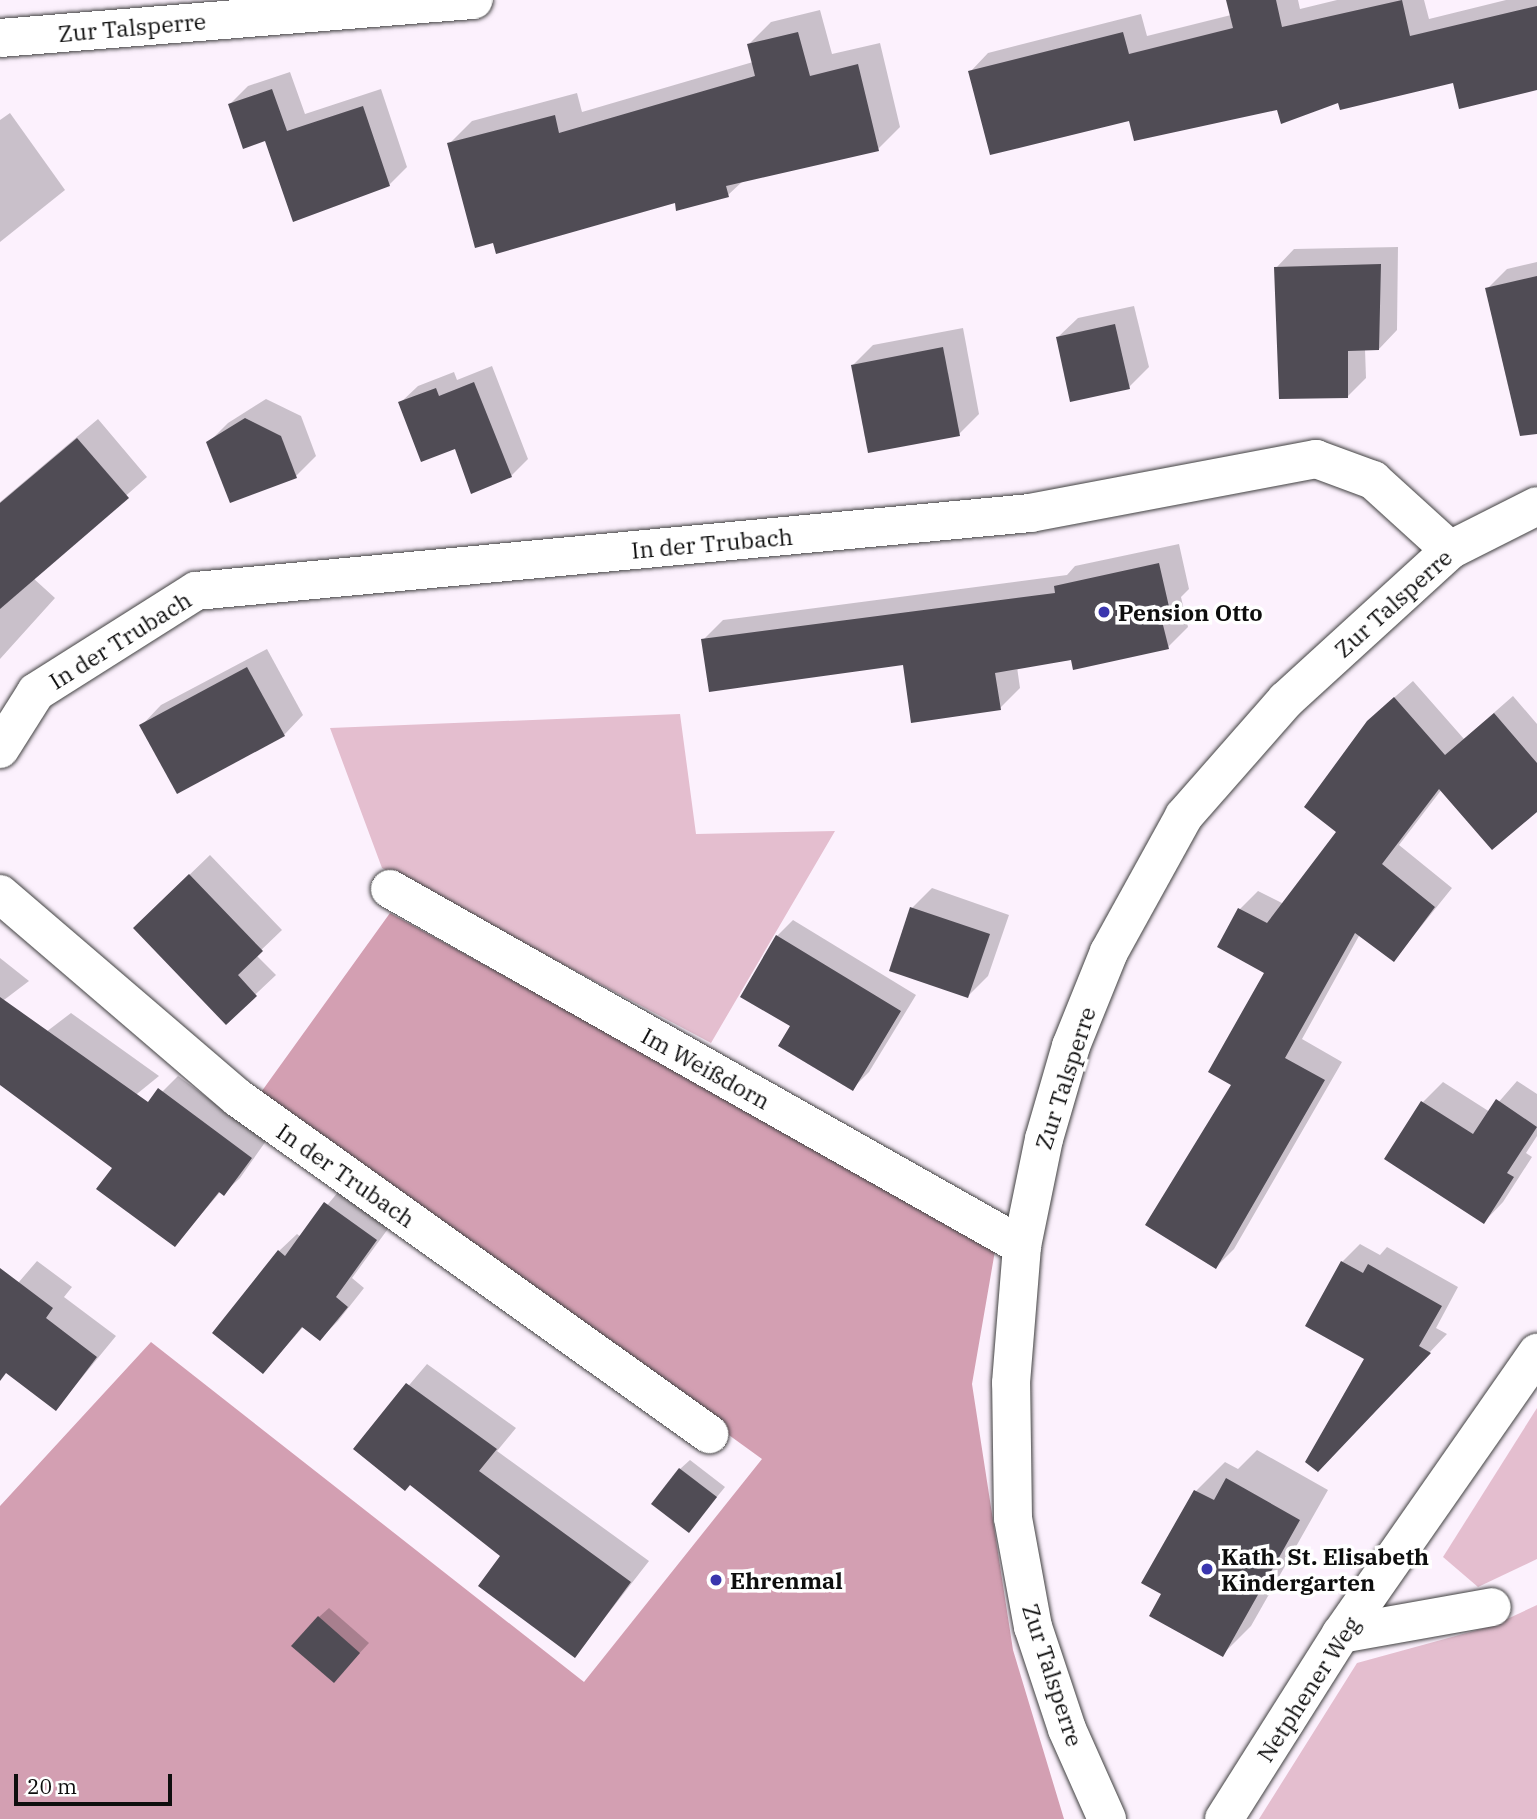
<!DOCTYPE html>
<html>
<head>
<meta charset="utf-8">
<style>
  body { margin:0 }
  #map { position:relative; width:1537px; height:1819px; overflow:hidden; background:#fcf1fd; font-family:"IBM Plex Serif",serif }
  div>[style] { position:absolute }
  .green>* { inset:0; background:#e4becf }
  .forest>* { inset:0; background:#d39fb2 }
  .shadow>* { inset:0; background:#0003 }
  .building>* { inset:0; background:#504c55 }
  .roads { filter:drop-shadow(0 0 2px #414141) drop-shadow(0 0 2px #414141) }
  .street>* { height:38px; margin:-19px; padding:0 19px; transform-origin:19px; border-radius:19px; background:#fff }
  .dots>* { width:19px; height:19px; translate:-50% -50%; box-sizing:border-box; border:4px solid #fff; border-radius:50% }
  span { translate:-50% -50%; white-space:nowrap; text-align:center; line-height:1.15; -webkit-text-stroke:7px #fff; paint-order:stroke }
  .street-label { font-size:23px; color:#0e0e0e }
  .poi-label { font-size:23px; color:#0e0e0e; font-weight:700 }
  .left { translate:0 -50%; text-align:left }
  .scale { position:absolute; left:14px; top:1774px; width:158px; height:32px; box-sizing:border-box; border:4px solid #0e0e0e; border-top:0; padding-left:9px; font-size:21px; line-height:24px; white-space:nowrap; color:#0e0e0e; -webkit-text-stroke:5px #fff; paint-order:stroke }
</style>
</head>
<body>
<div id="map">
  <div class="green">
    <i style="clip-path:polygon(680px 714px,696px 834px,835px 831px,711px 1043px,382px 868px,330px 728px)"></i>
    <i style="clip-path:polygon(1537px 1408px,1537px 1559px,1478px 1587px,1443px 1557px)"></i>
    <i style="clip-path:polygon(1537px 1605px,1537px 1819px,1259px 1819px,1357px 1663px,1492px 1626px)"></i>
  </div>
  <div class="forest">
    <i style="clip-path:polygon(390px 913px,996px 1245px,972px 1384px,1013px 1650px,1064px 1819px,0 1819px,0 1506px,151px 1342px,584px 1682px,762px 1459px,259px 1095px)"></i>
  </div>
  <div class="shadow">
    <i style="clip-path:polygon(1228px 0,1298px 0,1300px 9px,1337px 0,1424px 0,1429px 19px,1506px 0,1537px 0,1537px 89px,1454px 81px,1279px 108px,1130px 119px,970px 72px,988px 53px,1141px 14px,1147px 36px,1231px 15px)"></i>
    <i style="clip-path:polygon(820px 10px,832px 54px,880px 43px,900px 127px,878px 149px,744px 180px,728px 195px,676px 201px,494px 241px,449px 144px,472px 121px,577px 93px,582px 112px,753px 62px,749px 44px,771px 22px)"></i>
    <i style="clip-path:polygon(290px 72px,305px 114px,381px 89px,407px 167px,389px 185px,267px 139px,230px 104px,248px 86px)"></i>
    <i style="clip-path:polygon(10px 113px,65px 190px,0 242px,0 120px)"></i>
    <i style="clip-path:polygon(1398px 247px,1397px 330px,1379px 349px,1365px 349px,1366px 378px,1348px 396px,1276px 268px,1294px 249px)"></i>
    <i style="clip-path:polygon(1537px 262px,1537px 357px,1487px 289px,1507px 269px)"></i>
    <i style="clip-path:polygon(1134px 306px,1149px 367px,1129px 387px,1058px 337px,1078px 318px)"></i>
    <i style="clip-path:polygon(963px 328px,979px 414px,959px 434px,853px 365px,873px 345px)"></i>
    <i style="clip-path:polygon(492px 366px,528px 459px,511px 476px,400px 403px,418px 386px,454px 372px,457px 380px)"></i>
    <i style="clip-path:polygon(266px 399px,301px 416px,316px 456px,296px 476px,208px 443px,228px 423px)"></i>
    <i style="clip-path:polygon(98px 419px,147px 477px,33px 578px,55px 598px,0 659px,0 502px)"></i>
    <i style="clip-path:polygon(1179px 544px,1189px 589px,1181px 597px,1188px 627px,1168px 647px,1017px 667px,1020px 688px,1000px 708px,904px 663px,703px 640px,723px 620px,1067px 575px,1075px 566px)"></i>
    <i style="clip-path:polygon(267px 649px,303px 715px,284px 735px,142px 725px,161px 705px)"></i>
    <i style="clip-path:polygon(1413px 681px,1464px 739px,1513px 696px,1537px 724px,1537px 810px,1442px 789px,1399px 845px,1452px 888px,1394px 960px,1360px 934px,1302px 1039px,1342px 1062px,1234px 1249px,1216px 1267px,1234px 1085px,1267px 973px,1219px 946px,1240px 909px,1258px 891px,1284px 904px,1339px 831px,1388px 703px)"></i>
    <i style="clip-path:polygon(210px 855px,282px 930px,256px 955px,276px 975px,226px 1022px,155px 908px)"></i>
    <i style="clip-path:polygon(932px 888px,1009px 915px,988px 976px,968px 996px,912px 908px)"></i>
    <i style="clip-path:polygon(793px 920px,916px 995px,869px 1072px,853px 1088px,793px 1025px,777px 936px)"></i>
    <i style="clip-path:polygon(0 958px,29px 981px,0 1003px)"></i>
    <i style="clip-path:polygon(71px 1013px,159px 1076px,79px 1141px,0 1083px,0 1070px,12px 1058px)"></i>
    <i style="clip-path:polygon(178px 1076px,266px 1141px,240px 1178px,224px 1193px,221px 1191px,175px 1245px,162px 1092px)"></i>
    <i style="clip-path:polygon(1517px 1081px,1537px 1094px,1537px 1136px,1526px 1153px,1532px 1157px,1503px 1202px,1484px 1222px,1423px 1102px,1443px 1082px,1490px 1112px)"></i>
    <i style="clip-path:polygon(343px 1186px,393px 1222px,352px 1278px,364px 1288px,338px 1321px,320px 1339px,304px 1326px,263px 1372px,279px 1251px,297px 1234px,301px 1237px)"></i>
    <i style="clip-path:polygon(1360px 1244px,1380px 1255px,1387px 1247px,1458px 1287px,1436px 1328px,1447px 1334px,1336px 1451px,1367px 1358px,1342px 1262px)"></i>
    <i style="clip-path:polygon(37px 1261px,72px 1287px,64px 1297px,116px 1336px,56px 1409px,0 1367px,0 1304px)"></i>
    <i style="clip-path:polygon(427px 1364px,516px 1428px,497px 1451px,649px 1561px,575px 1656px,502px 1556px,410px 1483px,355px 1449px)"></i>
    <i style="clip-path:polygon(1257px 1450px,1328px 1490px,1251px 1626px,1222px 1655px,1163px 1594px,1144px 1582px,1196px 1491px,1225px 1462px,1238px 1469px)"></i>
    <i style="clip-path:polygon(690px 1460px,725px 1487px,689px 1531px,680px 1469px)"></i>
    <i style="clip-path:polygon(329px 1608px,369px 1643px,343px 1671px,319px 1617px)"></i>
  </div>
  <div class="building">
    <i style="clip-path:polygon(1226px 0,1276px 0,1282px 27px,1402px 0,1410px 36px,1537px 6px,1537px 90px,1459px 109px,1453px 83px,1340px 110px,1338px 103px,1281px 124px,1277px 110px,1134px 141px,1129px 121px,990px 155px,968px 71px,1123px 32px,1129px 54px,1233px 28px)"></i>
    <i style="clip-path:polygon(798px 32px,810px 76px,858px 64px,879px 151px,726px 186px,729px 197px,676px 211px,675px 203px,496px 254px,493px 243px,475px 248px,447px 143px,555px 115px,559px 133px,755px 76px,747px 44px)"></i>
    <i style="clip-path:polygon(272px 89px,287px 131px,363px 106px,390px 186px,293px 222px,265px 141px,243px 149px,228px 104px)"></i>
    <i style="clip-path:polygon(1381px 264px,1379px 350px,1348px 351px,1348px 398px,1279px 399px,1274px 267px)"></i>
    <i style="clip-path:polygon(1537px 276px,1537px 434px,1520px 436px,1485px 288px)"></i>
    <i style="clip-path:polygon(1115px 324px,1130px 389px,1070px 402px,1056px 337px)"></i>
    <i style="clip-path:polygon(943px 347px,960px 436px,868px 453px,851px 365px)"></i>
    <i style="clip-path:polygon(474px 382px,512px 477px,471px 494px,455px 449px,421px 462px,398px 402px,436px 388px,439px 396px)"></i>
    <i style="clip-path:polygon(245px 418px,281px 436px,297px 478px,230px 503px,206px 442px)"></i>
    <i style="clip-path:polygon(77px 438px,129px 498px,0 609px,0 503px)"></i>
    <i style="clip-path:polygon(1159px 563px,1170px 611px,1160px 613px,1169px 649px,1073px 670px,1071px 660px,995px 673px,1001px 710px,911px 723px,903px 665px,709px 692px,701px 639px,1055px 593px,1054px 586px)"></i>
    <i style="clip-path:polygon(247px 667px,285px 736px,177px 794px,139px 725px)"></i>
    <i style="clip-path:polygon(1394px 697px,1445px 755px,1494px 713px,1537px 763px,1537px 812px,1492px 850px,1439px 789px,1382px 864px,1435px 907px,1394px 962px,1355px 933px,1285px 1058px,1325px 1080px,1216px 1269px,1145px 1225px,1231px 1085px,1208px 1072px,1264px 973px,1217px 947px,1238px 908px,1267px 923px,1336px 832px,1304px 807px,1367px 721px)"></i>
    <i style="clip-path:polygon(189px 874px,263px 951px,238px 975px,257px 996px,226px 1025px,133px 928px)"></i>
    <i style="clip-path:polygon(910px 907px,990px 934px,968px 998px,889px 971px)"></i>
    <i style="clip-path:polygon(776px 935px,901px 1011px,853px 1091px,778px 1046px,790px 1026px,740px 997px)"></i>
    <i style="clip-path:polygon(0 997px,148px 1102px,158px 1088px,252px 1158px,224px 1196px,219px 1192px,175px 1247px,96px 1189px,112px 1168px,0 1085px)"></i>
    <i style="clip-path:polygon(1496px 1099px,1537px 1127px,1507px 1173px,1514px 1177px,1484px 1224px,1384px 1159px,1421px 1101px,1473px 1134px)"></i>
    <i style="clip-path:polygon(324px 1202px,377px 1240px,336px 1297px,348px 1307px,320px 1341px,302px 1327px,263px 1374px,212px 1333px,278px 1250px,285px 1256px)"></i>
    <i style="clip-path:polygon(1341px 1261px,1363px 1273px,1368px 1264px,1442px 1306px,1419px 1346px,1431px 1353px,1318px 1472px,1305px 1462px,1364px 1359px,1305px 1326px)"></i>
    <i style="clip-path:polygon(0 1268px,53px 1308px,46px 1318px,97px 1357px,56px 1411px,6px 1373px,0 1381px)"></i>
    <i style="clip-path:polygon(406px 1383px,497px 1449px,479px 1471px,631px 1582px,575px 1658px,478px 1586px,500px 1556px,410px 1485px,405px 1491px,353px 1449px)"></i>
    <i style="clip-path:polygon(679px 1468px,717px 1497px,689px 1533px,651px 1504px)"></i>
    <i style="clip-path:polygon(1226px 1478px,1300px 1520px,1223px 1657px,1149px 1616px,1161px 1594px,1141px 1583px,1194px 1490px,1214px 1500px)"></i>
    <i style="clip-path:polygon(318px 1616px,360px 1653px,334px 1683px,291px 1646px)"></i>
  </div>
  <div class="roads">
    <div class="street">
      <i style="left:0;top:38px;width:475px;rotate:-4.6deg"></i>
      <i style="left:0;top:749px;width:67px;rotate:-57.7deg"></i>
      <i style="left:36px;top:692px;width:189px;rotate:-32.3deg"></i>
      <i style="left:196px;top:591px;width:838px;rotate:-5.34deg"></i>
      <i style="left:1030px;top:513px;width:291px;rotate:-10.7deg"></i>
      <i style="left:1316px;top:459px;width:61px;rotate:20.2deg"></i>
      <i style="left:1373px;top:480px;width:104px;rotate:42.3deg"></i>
      <i style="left:390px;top:889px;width:726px;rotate:29.46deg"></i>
      <i style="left:0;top:894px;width:313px;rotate:40.6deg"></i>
      <i style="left:238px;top:1098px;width:579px;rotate:35.5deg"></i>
      <i style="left:1341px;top:1634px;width:153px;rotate:-10.1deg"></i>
      <i style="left:1107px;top:1819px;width:98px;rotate:-114deg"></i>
      <i style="left:1067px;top:1729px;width:108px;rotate:-108.4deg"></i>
      <i style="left:1033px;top:1627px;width:111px;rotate:-100.4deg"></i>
      <i style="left:1013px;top:1518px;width:135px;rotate:-90.8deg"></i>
      <i style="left:1011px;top:1383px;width:137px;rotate:-85.4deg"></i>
      <i style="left:1022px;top:1246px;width:109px;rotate:-78.4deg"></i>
      <i style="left:1044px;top:1139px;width:97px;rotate:-73.8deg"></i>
      <i style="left:1071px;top:1046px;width:101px;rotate:-68deg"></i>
      <i style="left:1109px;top:952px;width:155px;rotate:-61.1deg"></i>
      <i style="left:1184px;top:816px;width:154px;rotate:-48.7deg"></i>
      <i style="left:1286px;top:700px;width:222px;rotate:-42.4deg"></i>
      <i style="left:1450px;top:550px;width:97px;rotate:-26.8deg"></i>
      <i style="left:1224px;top:1819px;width:219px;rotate:-57.7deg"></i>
      <i style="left:1341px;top:1634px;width:343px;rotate:-55.1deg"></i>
    </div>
  </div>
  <div class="dots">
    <i style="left:1104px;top:612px;background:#3a36ae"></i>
    <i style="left:1207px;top:1569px;background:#3a36ae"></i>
    <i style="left:716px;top:1580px;background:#3a36ae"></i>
  </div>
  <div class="street-label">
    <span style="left:132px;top:27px;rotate:-5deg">Zur Talsperre</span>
    <span style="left:712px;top:543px;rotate:-5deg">In der Trubach</span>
    <span style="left:1393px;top:603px;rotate:-42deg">Zur Talsperre</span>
    <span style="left:120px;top:640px;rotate:-32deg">In der Trubach</span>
    <span style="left:706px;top:1068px;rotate:29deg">Im Weißdorn</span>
    <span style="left:1065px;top:1078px;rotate:-72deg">Zur Talsperre</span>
    <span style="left:346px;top:1175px;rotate:35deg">In der Trubach</span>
    <span style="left:1053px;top:1675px;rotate:72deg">Zur Talsperre</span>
    <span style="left:1308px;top:1689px;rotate:-57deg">Netphener Weg</span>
  </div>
  <div class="poi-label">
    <span class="left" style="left:1118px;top:612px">Pension Otto</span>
    <span class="left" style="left:1221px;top:1569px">Kath. St. Elisabeth<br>Kindergarten</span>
    <span class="left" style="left:730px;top:1580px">Ehrenmal</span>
  </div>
  <div class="scale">20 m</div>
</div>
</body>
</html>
